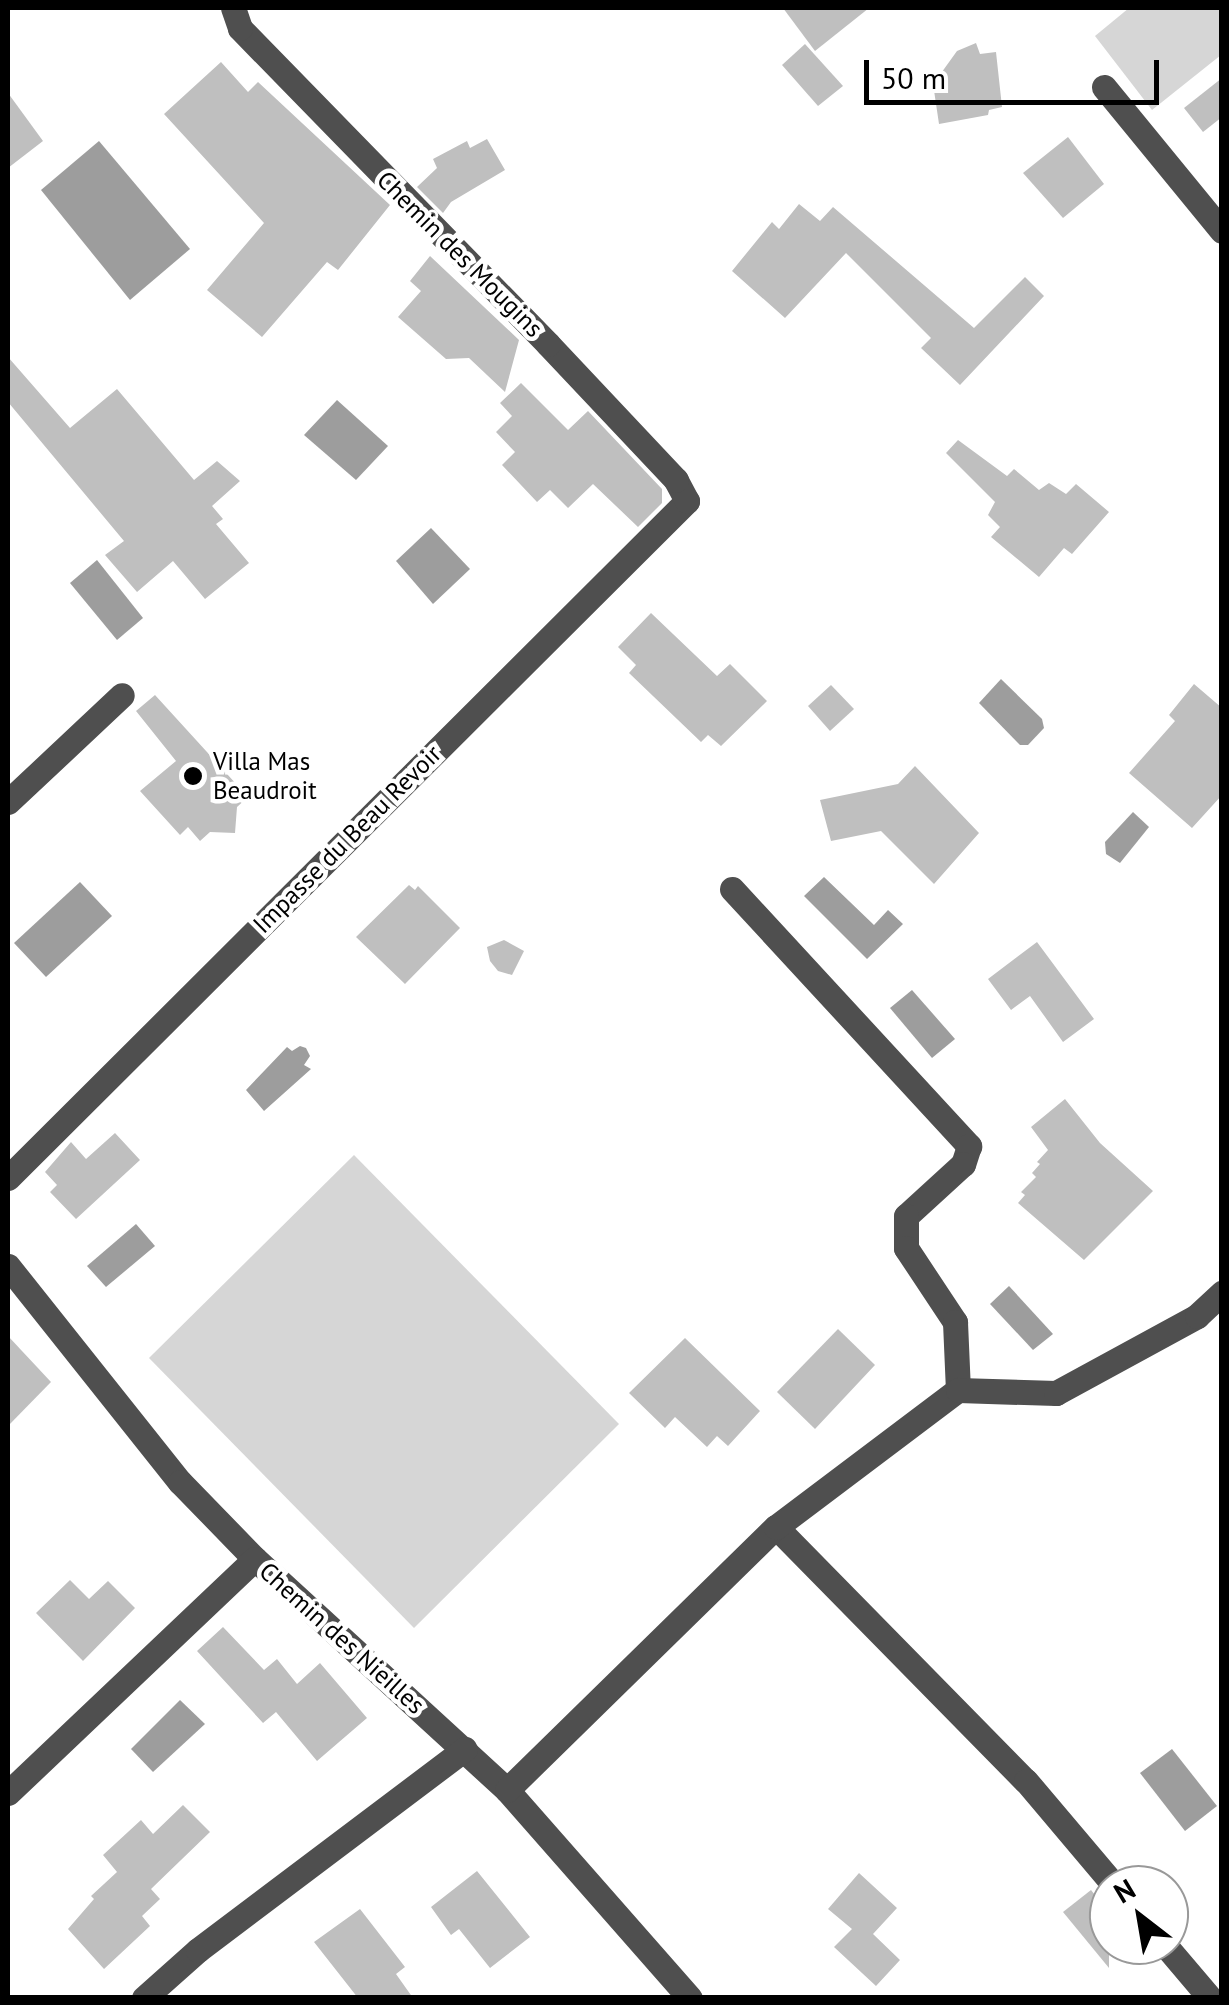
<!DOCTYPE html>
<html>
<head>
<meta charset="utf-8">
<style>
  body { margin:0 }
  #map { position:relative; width:1229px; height:2005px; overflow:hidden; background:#fff; font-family:"PT Sans",sans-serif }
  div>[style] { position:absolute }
  .green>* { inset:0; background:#d6d6d6 }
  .water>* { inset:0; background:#9d9d9d }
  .building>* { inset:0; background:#bfbfbf }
  .minor>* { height:25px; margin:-12.5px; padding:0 12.5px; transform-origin:12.5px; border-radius:12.5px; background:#4f4f4f }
  .dots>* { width:28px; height:28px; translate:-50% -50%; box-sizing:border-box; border:5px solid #fff; border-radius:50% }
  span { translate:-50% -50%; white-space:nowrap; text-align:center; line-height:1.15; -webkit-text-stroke:9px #fff; paint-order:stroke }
  .street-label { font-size:25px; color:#000 }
  .poi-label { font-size:25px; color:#000 }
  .left { translate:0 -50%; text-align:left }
  .frame { position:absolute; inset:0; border:10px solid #000; pointer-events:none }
  .north { position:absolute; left:1089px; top:1865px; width:100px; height:100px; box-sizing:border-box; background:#fff; border:2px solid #999; border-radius:50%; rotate:329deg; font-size:28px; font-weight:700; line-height:40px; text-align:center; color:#000 }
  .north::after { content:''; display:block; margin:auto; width:35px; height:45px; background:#000; clip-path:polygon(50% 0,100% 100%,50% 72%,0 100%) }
  .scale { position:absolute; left:864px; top:60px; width:295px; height:45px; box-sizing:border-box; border:5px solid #000; border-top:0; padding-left:12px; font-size:30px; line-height:35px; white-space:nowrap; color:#000; -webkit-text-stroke:8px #fff; paint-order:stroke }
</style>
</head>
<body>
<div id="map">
  <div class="green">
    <i style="clip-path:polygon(1129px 8px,1221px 8px,1221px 55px,1152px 110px,1095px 36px)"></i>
    <i style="clip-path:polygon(354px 1155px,619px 1424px,414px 1628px,149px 1358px)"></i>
  </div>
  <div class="water">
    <i style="clip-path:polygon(99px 141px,190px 249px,130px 300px,41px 190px)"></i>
    <i style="clip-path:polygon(337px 400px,388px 446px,356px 480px,304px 435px)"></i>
    <i style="clip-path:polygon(431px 528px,470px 569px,433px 604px,396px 561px)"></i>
    <i style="clip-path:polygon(97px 560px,143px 618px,117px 640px,70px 583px)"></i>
    <i style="clip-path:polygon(1001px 679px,1042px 719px,1044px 728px,1028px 745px,1020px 745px,979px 703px)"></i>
    <i style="clip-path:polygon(1133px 812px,1149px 827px,1120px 863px,1106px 854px,1105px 842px)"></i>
    <i style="clip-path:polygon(824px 877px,874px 925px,888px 910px,903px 924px,867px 959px,804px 896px)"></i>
    <i style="clip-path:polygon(80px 882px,112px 916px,46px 977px,14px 943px)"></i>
    <i style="clip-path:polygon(912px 990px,955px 1039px,932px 1058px,890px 1008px)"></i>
    <i style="clip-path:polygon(300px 1046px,306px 1048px,310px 1056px,304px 1065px,311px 1069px,264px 1111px,246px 1090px,287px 1047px,292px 1051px)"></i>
    <i style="clip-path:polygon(136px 1224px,155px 1246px,106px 1287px,87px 1266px)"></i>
    <i style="clip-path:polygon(1009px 1286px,1053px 1334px,1033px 1350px,990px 1304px)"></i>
    <i style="clip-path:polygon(180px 1700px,205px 1724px,153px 1772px,131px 1749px)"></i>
    <i style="clip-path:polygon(1172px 1749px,1217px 1806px,1185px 1831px,1140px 1773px)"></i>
  </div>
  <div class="building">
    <i style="clip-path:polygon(783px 8px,869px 8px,815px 51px)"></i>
    <i style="clip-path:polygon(976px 43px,980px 54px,996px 52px,1002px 107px,989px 110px,988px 115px,939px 124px,932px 77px,939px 76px,957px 51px)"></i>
    <i style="clip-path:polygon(805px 44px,843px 86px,818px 106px,782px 65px)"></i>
    <i style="clip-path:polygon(221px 62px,248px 92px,258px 82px,390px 205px,338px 270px,327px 262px,262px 337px,207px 290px,264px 223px,164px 114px)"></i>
    <i style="clip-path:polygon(1222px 78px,1222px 117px,1203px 132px,1184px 108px)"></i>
    <i style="clip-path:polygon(8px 93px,43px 141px,8px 168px)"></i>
    <i style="clip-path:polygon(1068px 137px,1104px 184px,1063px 218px,1023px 173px)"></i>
    <i style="clip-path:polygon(487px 139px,505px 170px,451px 202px,443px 213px,417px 187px,437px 168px,433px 159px,467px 141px,470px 148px)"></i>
    <i style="clip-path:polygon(799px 204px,820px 221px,833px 207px,974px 328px,1025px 277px,1044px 296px,960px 385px,921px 348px,931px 338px,846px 253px,785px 318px,732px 271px,772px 222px,779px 229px)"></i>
    <i style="clip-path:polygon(430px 256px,519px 340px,505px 392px,469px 358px,446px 359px,398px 317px,421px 291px,410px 281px)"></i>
    <i style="clip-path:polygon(8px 357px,70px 428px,117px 389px,194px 480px,217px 461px,240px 481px,212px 506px,223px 519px,216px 524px,249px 563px,205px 599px,173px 561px,137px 592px,105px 555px,124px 541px,8px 402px)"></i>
    <i style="clip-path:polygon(521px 383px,568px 430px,588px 411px,662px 489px,662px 503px,638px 527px,593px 484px,568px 508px,550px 490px,537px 502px,502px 465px,515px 452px,496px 432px,512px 416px,500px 403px)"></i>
    <i style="clip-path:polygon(958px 440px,1007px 476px,1014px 469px,1039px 490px,1049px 483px,1066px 494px,1076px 484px,1109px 512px,1072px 554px,1064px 548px,1039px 577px,991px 537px,1000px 527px,988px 515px,995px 502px,946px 453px)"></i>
    <i style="clip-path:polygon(651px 613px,717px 676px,730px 664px,767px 701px,721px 746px,708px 735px,701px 742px,629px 673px,636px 665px,618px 647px)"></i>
    <i style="clip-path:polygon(1194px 684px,1222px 708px,1222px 795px,1192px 828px,1129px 773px,1175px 721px,1169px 715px)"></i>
    <i style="clip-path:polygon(831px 685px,854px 709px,830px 731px,808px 706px)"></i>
    <i style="clip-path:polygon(155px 695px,248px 797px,237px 807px,235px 833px,210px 832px,200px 841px,188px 827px,180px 835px,140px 791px,176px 761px,136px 711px)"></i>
    <i style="clip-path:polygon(915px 766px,979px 833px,934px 884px,881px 831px,831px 841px,820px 800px,898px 784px)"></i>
    <i style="clip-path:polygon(409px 885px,415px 890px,418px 886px,460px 928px,405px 984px,356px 937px)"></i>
    <i style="clip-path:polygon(504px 940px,524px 951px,512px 975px,498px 971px,490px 961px,487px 947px)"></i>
    <i style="clip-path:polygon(1037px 942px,1094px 1019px,1063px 1042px,1030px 996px,1011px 1010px,988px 979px)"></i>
    <i style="clip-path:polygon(1065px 1099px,1100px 1143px,1153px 1191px,1084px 1260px,1018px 1203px,1025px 1195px,1021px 1192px,1036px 1177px,1032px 1173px,1040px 1164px,1037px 1162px,1048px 1150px,1031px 1127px)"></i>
    <i style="clip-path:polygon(115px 1133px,140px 1160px,76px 1219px,50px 1192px,57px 1185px,45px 1172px,71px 1142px,86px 1159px)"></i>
    <i style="clip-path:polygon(838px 1329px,875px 1365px,815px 1429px,777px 1392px)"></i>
    <i style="clip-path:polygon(8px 1336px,51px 1382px,8px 1426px)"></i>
    <i style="clip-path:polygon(685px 1338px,760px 1411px,728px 1446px,717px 1436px,707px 1447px,675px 1417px,665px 1428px,629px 1393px)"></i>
    <i style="clip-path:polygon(70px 1580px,89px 1599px,108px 1581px,135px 1608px,83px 1661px,36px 1613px)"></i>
    <i style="clip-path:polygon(223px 1627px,264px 1670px,277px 1659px,297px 1684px,320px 1663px,367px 1718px,317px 1761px,276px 1712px,263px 1723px,197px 1651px)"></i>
    <i style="clip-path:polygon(183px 1805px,210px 1832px,151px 1889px,160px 1899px,142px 1916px,150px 1926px,104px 1969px,68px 1929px,94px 1899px,91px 1896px,117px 1872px,103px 1855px,141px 1820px,153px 1834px)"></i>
    <i style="clip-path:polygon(477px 1871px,530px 1937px,490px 1968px,459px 1929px,451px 1935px,431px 1907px)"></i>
    <i style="clip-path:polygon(859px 1873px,897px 1908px,873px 1934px,900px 1960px,876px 1986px,834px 1947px,852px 1929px,828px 1909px)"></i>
    <i style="clip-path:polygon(1091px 1890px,1109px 1913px,1109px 1968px,1063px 1912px)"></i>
    <i style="clip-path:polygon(360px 1909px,405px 1967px,396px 1974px,413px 1998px,358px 1998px,314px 1942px)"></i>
  </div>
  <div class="minor">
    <i style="left:1104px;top:87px;width:186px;rotate:50.7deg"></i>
    <i style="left:8px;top:802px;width:156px;rotate:-43.2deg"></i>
    <i style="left:732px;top:889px;width:350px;rotate:47.3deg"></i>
    <i style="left:969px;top:1146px;width:19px;rotate:108deg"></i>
    <i style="left:963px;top:1164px;width:77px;rotate:137.6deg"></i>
    <i style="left:906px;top:1216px;width:32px;rotate:90deg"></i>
    <i style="left:906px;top:1248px;width:89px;rotate:56.5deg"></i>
    <i style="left:955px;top:1322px;width:68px;rotate:87.5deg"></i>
    <i style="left:8px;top:1178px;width:959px;rotate:-44.92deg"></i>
    <i style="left:687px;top:501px;width:24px;rotate:-118deg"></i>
    <i style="left:676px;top:480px;width:187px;rotate:-133.3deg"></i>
    <i style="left:548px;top:344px;width:441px;rotate:-134.3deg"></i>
    <i style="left:240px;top:28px;width:21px;rotate:-109deg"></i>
    <i style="left:8px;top:1266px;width:276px;rotate:51.5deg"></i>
    <i style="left:180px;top:1482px;width:107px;rotate:45.8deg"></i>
    <i style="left:255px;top:1559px;width:342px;rotate:42.5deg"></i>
    <i style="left:507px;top:1790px;width:277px;rotate:48.7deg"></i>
    <i style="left:776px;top:1527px;width:356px;rotate:45.5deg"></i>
    <i style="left:1026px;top:1781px;width:136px;rotate:49.8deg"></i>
    <i style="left:507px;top:1790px;width:376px;rotate:-44.4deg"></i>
    <i style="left:776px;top:1527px;width:228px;rotate:-37deg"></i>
    <i style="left:958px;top:1390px;width:98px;rotate:1.8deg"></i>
    <i style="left:1056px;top:1393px;width:161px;rotate:-28.6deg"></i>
    <i style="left:1197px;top:1316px;width:34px;rotate:-43deg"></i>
    <i style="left:8px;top:1793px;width:340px;rotate:-43.5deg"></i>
    <i style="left:1165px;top:1945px;width:70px;rotate:49.7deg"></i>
    <i style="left:144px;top:1998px;width:72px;rotate:-41.6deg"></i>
    <i style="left:198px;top:1950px;width:334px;rotate:-37deg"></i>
  </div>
  <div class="dots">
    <i style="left:193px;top:776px;background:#000"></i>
  </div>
  <div class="street-label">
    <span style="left:460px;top:254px;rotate:45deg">Chemin des Mougins</span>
    <span style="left:347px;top:839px;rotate:-45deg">Impasse du Beau Revoir</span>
    <span style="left:342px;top:1638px;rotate:42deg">Chemin des Nieilles</span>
  </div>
  <div class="poi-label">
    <span class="left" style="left:213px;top:776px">Villa Mas<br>Beaudroit</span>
  </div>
  <div class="frame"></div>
  <div class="north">N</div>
  <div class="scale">50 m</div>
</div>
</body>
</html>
